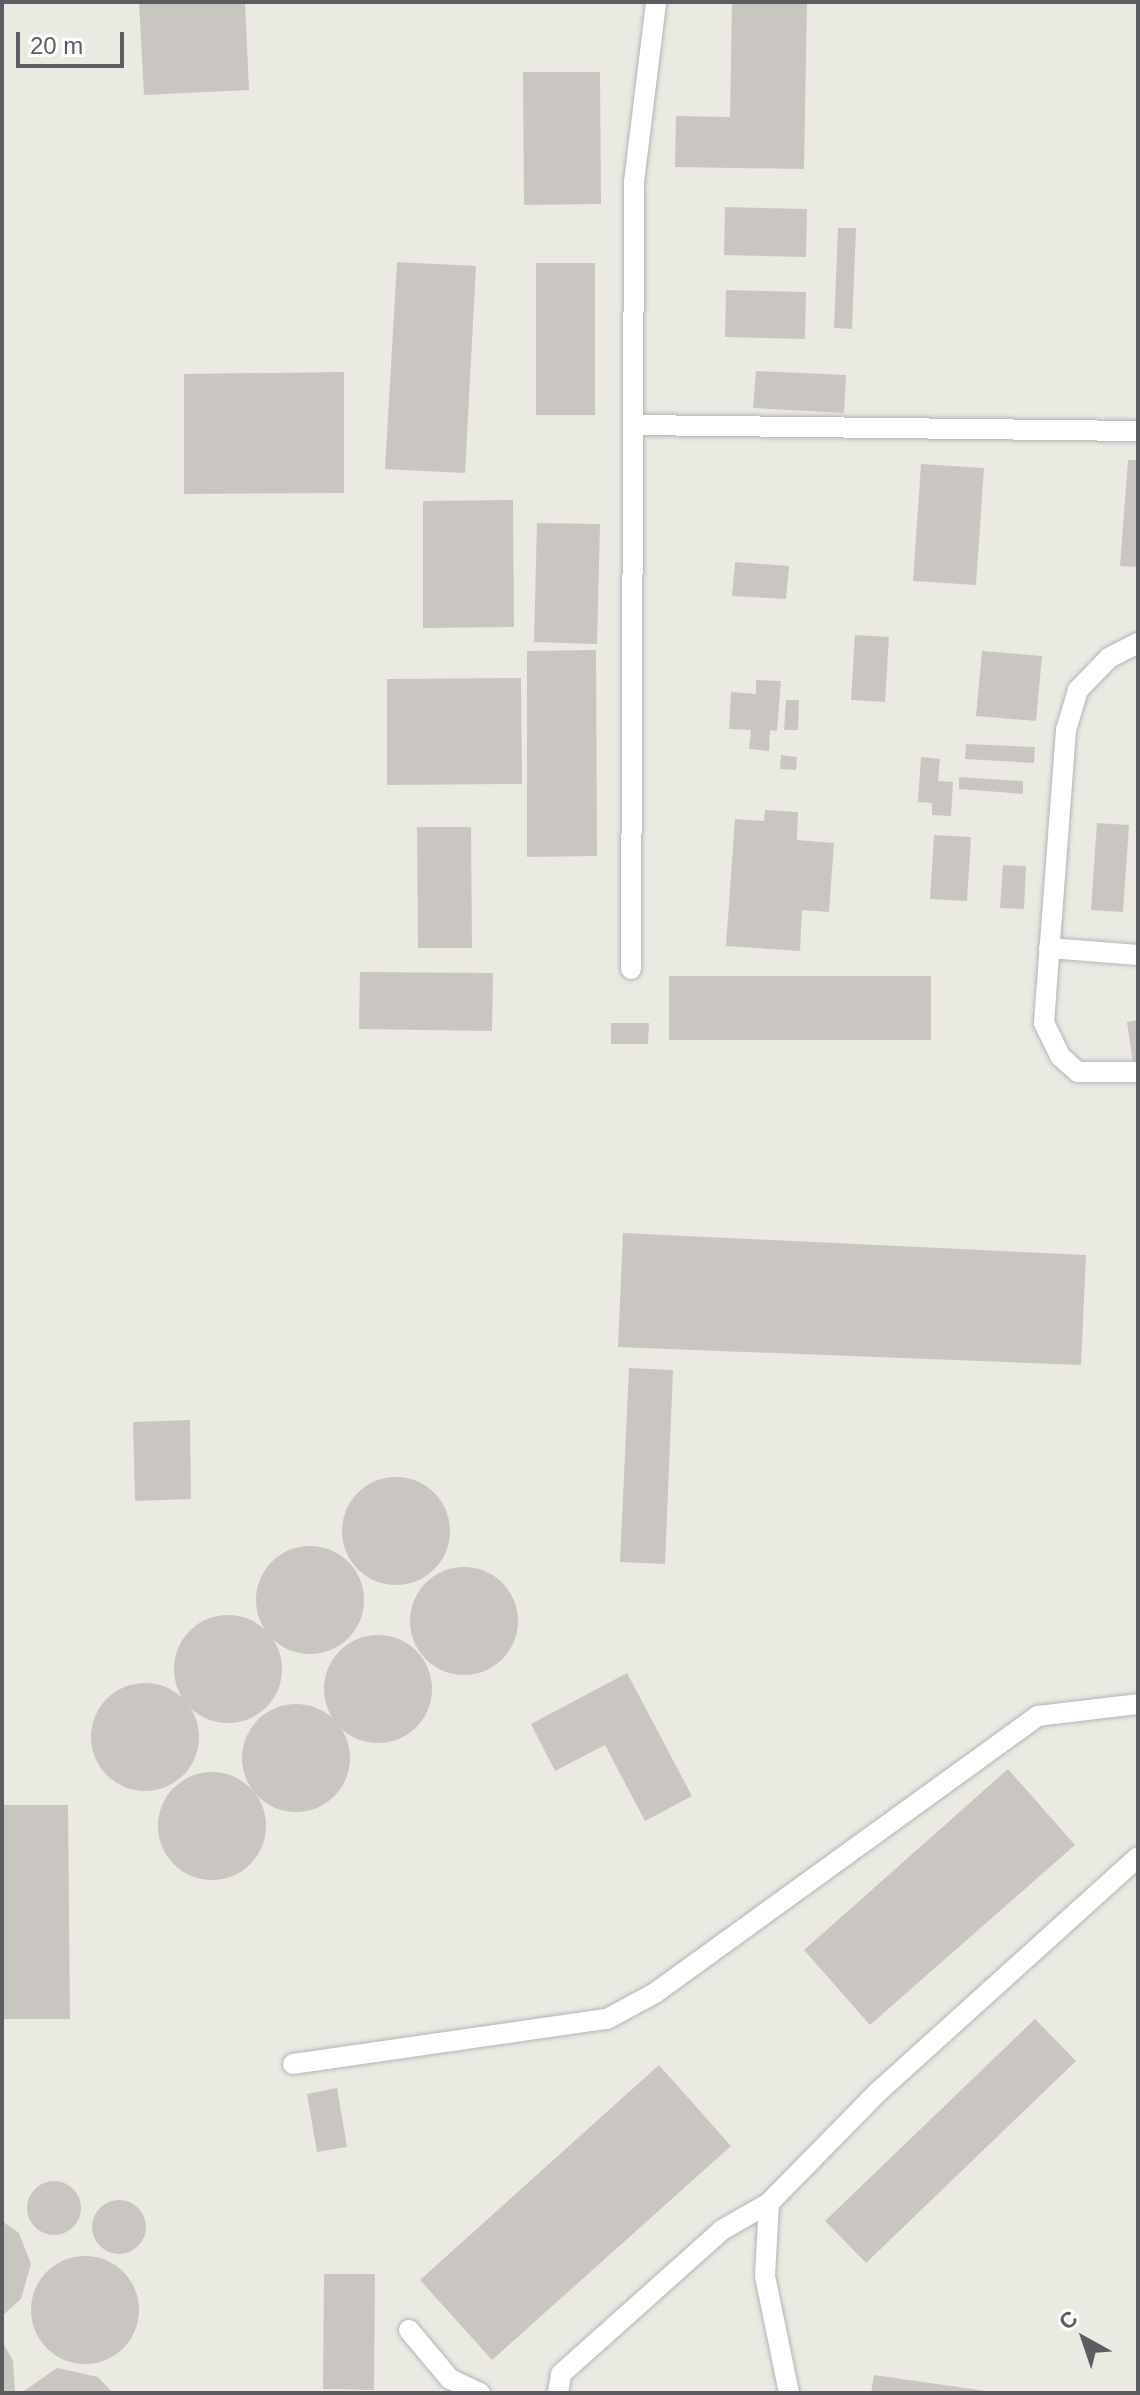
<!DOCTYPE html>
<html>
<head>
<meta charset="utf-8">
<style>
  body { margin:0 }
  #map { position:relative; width:1140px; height:2395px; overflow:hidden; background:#ebeae2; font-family:Arial,sans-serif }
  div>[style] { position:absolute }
  .building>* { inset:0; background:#c9c6c1 }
  .round { border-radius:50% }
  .roads { filter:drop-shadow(0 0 2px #b3b4b8) drop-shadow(0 0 2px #b3b4b8) }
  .service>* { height:20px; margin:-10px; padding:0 10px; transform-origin:10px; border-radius:10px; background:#fff }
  span { translate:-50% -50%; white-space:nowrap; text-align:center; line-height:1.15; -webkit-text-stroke:8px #fff; paint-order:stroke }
  .frame { position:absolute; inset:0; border:4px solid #5a5d61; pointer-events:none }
  .north { position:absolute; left:1044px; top:2299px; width:80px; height:80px; -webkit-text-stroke:6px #fff; paint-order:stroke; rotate:320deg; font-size:22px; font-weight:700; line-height:32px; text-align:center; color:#5a5d61 }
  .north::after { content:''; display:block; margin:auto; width:28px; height:36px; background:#5a5d61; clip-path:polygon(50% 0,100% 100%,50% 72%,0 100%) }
  .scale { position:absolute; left:16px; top:32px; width:108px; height:36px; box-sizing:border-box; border:4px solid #5a5d61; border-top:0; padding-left:10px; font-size:24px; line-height:28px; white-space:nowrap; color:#5a5d61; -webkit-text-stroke:6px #fff; paint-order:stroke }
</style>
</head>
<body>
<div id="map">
  <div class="building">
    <i style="clip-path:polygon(139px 2px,245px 2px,249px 90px,144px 95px)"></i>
    <i style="clip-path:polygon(732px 2px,807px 2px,804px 169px,675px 167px,676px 116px,730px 117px)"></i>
    <i style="clip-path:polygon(523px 72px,600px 72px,601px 204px,524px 205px)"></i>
    <i style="clip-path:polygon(725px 207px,807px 209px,806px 257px,724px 255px)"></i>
    <i style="clip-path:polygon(838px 228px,856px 228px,852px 329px,834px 328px)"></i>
    <i style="clip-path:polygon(397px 262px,476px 266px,465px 473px,385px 469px)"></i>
    <i style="clip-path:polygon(536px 263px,595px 263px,595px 415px,536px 415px)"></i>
    <i style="clip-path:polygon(726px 290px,806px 292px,805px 339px,725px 337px)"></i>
    <i style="clip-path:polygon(756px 371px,846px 375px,844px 413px,753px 408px)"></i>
    <i style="clip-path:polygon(344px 372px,344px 493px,184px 494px,184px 374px)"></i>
    <i style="clip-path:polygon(1128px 460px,1138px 460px,1138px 567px,1120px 566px)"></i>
    <i style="clip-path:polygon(921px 464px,984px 468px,976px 585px,913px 581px)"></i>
    <i style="clip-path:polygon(513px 500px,514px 627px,423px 628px,423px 501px)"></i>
    <i style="clip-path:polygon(537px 523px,600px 524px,597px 644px,534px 642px)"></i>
    <i style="clip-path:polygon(735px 562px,789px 566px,786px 599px,732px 596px)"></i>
    <i style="clip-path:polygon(855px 635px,889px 637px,885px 702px,851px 700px)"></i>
    <i style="clip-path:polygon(596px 650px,597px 856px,527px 857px,527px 651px)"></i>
    <i style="clip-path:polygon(982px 651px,1042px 656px,1036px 721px,976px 716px)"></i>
    <i style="clip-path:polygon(521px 678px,522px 784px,387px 785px,387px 679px)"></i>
    <i style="clip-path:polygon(756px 680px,781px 681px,777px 731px,770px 730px,769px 751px,749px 749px,751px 730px,729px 729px,731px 692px,756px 694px)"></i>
    <i style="clip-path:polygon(786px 700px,799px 700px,798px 730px,784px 730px)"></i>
    <i style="clip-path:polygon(966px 744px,1035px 747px,1034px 763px,965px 759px)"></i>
    <i style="clip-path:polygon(781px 755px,797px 757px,796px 770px,780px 769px)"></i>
    <i style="clip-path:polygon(921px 757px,940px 759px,938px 781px,953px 782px,951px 816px,932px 815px,932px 803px,918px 802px)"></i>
    <i style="clip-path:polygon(959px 777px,1023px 781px,1023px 794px,959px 789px)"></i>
    <i style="clip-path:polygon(765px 810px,798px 812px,797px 840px,834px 843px,829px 912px,802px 910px,800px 951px,726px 946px,735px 819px,764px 821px)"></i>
    <i style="clip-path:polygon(1097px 823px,1129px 825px,1123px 912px,1091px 910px)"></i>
    <i style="clip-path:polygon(417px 827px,471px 827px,472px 948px,418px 948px)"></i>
    <i style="clip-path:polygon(934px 835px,971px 837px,967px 901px,930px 899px)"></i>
    <i style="clip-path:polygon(1003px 865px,1026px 866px,1024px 909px,1000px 908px)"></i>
    <i style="clip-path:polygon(360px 972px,493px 973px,492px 1031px,359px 1029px)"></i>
    <i style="clip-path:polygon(669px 976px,931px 976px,931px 1040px,669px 1040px)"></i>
    <i style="clip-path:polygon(1138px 1020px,1138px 1062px,1133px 1063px,1127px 1022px)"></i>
    <i style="clip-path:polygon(611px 1023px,649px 1023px,648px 1044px,611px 1044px)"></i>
    <i style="clip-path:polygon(623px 1233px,1086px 1255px,1081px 1365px,618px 1347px)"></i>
    <i style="clip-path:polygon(629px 1368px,673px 1370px,665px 1564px,620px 1562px)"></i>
    <i style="clip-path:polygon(190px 1420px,191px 1499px,135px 1501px,133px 1422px)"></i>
    <i class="round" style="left:342px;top:1477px;width:108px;height:108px"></i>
    <i class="round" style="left:256px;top:1546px;width:108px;height:108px"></i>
    <i class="round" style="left:410px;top:1567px;width:108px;height:108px"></i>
    <i class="round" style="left:174px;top:1615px;width:108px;height:108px"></i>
    <i class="round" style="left:324px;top:1635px;width:108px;height:108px"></i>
    <i style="clip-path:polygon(627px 1673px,692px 1796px,645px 1821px,605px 1745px,555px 1771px,531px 1724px)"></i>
    <i class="round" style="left:91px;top:1683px;width:108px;height:108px"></i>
    <i class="round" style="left:242px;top:1704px;width:108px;height:108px"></i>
    <i style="clip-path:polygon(1008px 1769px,1075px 1845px,870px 2025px,804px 1950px)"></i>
    <i class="round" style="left:158px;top:1772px;width:108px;height:108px"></i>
    <i style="clip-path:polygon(2px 1805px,68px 1805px,70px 2019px,2px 2019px)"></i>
    <i style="clip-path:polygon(1035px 2019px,1076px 2061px,866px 2263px,825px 2221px)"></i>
    <i style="clip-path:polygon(659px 2065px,731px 2146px,492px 2360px,420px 2280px)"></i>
    <i style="clip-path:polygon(337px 2088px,347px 2147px,317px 2152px,307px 2094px)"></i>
    <i class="round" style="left:27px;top:2181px;width:54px;height:54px"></i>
    <i class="round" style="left:92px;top:2200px;width:54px;height:54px"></i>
    <i style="clip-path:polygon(2px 2221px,19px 2233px,31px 2264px,21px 2299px,2px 2316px)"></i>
    <i class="round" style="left:31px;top:2256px;width:108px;height:108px"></i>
    <i style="clip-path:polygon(324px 2274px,375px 2274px,374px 2390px,323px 2389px)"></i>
    <i style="clip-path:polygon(2px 2341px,13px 2361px,15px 2393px,2px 2393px)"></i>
    <i style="clip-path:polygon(57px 2368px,98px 2377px,113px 2393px,21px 2393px)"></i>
    <i style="clip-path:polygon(874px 2375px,986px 2391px,985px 2393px,871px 2393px)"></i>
  </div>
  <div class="roads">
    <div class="service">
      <i style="left:633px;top:425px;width:505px;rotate:0.68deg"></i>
      <i style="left:1138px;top:643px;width:33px;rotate:153deg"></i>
      <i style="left:1109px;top:658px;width:45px;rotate:134.1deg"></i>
      <i style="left:1078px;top:690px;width:42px;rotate:106.7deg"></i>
      <i style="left:1066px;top:730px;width:294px;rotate:94.3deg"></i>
      <i style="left:1044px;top:1023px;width:37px;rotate:64deg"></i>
      <i style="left:1060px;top:1056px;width:24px;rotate:42deg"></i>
      <i style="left:1078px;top:1072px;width:60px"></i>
      <i style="left:1049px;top:948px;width:89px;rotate:4.5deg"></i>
      <i style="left:631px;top:969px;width:787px;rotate:-89.78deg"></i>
      <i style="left:634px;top:182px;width:181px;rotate:-83deg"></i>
      <i style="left:293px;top:2064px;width:317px;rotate:-8.2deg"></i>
      <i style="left:607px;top:2019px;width:55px;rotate:-28.4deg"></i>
      <i style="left:655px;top:1993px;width:473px;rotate:-35.9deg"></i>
      <i style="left:1038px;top:1716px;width:101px;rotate:-6.8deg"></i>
      <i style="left:409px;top:2330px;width:64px;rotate:50.1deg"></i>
      <i style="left:450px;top:2379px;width:33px;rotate:25deg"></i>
      <i style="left:558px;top:2393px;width:19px;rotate:-81deg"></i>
      <i style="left:561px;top:2374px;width:216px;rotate:-41.8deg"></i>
      <i style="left:722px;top:2230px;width:54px;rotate:-29.9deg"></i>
      <i style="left:789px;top:2393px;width:119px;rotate:-101.6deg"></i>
      <i style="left:765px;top:2276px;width:73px;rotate:-86.9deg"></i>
      <i style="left:769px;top:2203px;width:156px;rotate:-45.5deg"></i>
      <i style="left:878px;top:2092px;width:350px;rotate:-42.1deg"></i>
    </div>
  </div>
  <div class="frame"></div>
  <div class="north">С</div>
  <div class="scale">20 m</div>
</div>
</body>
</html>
